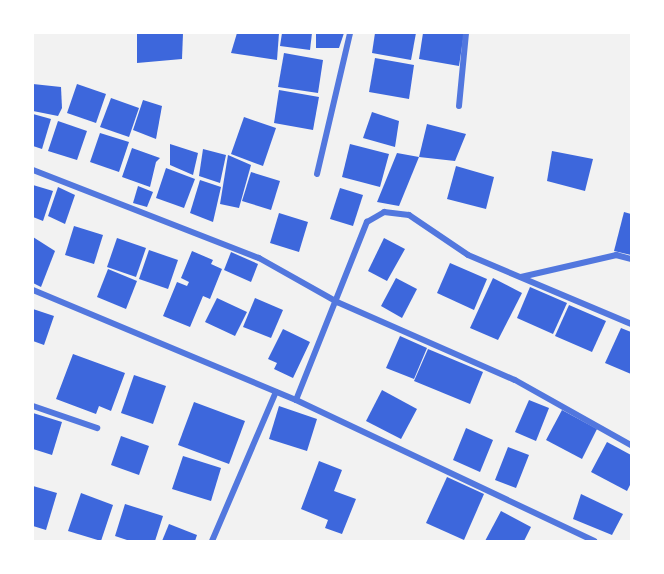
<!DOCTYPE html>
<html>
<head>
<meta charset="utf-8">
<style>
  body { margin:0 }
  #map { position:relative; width:664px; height:574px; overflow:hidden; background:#f2f2f2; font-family:"Roboto Condensed",sans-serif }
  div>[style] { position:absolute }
  .building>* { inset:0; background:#3d67dc }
  .minor>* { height:6px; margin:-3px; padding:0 3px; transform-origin:3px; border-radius:3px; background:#5277de }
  span { translate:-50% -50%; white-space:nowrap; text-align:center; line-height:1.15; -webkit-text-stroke:4.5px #fff; paint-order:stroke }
  .frame { position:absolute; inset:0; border:34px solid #fff; pointer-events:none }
</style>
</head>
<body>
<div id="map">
  <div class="building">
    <i style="clip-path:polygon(137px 33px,183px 33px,182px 59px,137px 63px)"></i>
    <i style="clip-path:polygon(237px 33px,279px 33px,277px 60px,231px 53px)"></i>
    <i style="clip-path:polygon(282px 33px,312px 33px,310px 50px,280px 46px)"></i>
    <i style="clip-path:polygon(316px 33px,344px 33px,339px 48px,316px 48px)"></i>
    <i style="clip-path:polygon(375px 33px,416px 33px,411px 60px,372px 53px)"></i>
    <i style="clip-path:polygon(423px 33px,464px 33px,459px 66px,419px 59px)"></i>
    <i style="clip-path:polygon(284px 53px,323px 60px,318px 93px,278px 87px)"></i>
    <i style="clip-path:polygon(375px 58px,414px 65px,409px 99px,369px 92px)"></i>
    <i style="clip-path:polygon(33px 84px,61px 87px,62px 108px,58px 116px,33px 111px)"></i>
    <i style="clip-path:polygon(77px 84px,106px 94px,96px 123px,67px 113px)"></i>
    <i style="clip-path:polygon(279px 90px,319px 97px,313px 130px,274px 123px)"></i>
    <i style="clip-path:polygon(111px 98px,139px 108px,129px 137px,100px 127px)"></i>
    <i style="clip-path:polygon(143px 100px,162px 106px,156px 139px,133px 130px)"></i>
    <i style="clip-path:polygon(372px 112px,399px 121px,395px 147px,363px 138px)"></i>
    <i style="clip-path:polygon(33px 114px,51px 119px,42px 149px,33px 146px)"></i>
    <i style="clip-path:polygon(244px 117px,276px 128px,263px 166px,231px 154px)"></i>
    <i style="clip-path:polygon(58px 121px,87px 131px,77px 160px,48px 151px)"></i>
    <i style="clip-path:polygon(427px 124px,466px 134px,455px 161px,419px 157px)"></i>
    <i style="clip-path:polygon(100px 133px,129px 142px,119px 172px,90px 162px)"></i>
    <i style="clip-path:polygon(170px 144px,198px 153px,193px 175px,170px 165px)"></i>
    <i style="clip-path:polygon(350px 144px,389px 154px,380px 187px,342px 177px)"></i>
    <i style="clip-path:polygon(132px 148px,160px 158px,156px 162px,150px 187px,122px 177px)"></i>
    <i style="clip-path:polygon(203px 149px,226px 155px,220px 183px,199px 176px)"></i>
    <i style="clip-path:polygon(552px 151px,593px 159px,585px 191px,547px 181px)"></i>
    <i style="clip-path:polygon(397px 153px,419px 157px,399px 206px,377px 202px)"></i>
    <i style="clip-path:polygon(228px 155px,251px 165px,239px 208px,220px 204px)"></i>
    <i style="clip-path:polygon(456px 166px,494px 177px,486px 209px,447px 199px)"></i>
    <i style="clip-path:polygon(166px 168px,195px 179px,184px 208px,156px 198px)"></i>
    <i style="clip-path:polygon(251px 172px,280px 181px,271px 210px,242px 201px)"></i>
    <i style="clip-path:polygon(200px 180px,221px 187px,213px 222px,190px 213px)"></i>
    <i style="clip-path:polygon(33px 185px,53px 191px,43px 221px,33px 217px)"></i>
    <i style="clip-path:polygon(138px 186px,153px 192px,147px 207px,133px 203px)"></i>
    <i style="clip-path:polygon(58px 187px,75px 195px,65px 224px,48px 216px)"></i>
    <i style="clip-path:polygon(340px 188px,363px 195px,353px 226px,330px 219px)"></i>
    <i style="clip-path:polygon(624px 212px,631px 214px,631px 255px,614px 251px)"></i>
    <i style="clip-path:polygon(279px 213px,308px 222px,299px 252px,270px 243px)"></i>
    <i style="clip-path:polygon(74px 226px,103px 235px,94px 264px,65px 255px)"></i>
    <i style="clip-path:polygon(33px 237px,55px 251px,41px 287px,33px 283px)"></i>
    <i style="clip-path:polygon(117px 238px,146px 248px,136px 277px,107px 267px)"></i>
    <i style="clip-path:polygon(384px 238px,405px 249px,387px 281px,368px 271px)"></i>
    <i style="clip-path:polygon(149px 250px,178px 260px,168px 289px,139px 279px)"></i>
    <i style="clip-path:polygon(192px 251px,213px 260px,211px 264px,222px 269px,210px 299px,203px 296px,190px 327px,163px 316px,177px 282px,187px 286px,189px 282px,181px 278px)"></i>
    <i style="clip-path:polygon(231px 252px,258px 264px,251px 282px,224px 270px)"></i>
    <i style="clip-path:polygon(450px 263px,487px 279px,474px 310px,437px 293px)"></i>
    <i style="clip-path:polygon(108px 269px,137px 281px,126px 309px,97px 297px)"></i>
    <i style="clip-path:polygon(396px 278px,417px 289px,402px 318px,381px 306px)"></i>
    <i style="clip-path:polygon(493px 278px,522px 293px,498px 340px,470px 328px)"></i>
    <i style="clip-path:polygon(530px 287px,567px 303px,553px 334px,517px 318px)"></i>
    <i style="clip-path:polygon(217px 298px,247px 312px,235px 336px,205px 322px)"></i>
    <i style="clip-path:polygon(255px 298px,283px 310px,271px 338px,243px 327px)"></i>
    <i style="clip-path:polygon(569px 305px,606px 321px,592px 352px,555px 336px)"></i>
    <i style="clip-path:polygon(33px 309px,54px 316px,44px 345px,33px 341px)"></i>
    <i style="clip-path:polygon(621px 328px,631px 332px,631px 374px,605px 363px)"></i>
    <i style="clip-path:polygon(283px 329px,310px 342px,293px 378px,274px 369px,277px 363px,268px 359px)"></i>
    <i style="clip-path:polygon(400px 336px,427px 348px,414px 379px,386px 368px)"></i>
    <i style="clip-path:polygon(428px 349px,483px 372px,470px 404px,414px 381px)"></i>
    <i style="clip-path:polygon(73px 354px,125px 373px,111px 411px,99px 406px,96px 414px,56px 399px)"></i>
    <i style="clip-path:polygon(134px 375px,166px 386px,153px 424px,121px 413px)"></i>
    <i style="clip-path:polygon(382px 390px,417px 409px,401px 439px,366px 421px)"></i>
    <i style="clip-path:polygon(529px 400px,549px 408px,536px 441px,515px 432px)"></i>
    <i style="clip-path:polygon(194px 402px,245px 421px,229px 464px,178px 445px)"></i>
    <i style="clip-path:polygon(279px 406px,317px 419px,307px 451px,269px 439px)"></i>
    <i style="clip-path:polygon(562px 410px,597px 429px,582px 459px,546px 440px)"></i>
    <i style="clip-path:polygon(33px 413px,62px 422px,52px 455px,33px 449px)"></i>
    <i style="clip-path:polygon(466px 428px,493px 440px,480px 472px,453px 460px)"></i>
    <i style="clip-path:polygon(121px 436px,149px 446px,139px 475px,111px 465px)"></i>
    <i style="clip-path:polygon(607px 442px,631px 455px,631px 483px,627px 491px,591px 472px)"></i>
    <i style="clip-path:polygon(508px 447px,529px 455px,516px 488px,495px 480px)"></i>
    <i style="clip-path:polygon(183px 456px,221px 468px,211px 501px,172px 489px)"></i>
    <i style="clip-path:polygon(319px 461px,342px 470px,334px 491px,356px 499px,342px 534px,325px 528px,328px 520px,301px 509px)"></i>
    <i style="clip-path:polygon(447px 477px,484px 494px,464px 540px,426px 523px)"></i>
    <i style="clip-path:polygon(33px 486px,57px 493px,46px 530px,33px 526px)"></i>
    <i style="clip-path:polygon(81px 493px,113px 505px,101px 541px,68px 531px)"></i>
    <i style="clip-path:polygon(581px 494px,623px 514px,612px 535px,573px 519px)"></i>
    <i style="clip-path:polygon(125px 504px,163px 516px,155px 541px,130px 541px,115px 536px)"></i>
    <i style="clip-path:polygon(501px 511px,531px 527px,524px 541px,485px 541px)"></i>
    <i style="clip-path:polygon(169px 524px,197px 535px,195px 541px,162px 541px)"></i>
  </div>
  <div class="minor">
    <i style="left:459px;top:106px;width:73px;rotate:-84.5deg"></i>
    <i style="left:33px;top:170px;width:243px;rotate:21.3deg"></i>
    <i style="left:259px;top:258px;width:90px;rotate:29.4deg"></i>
    <i style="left:337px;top:302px;width:194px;rotate:23.7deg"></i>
    <i style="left:515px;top:380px;width:133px;rotate:29.3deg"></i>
    <i style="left:317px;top:174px;width:145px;rotate:-76.8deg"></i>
    <i style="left:521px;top:277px;width:98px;rotate:-13deg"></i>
    <i style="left:616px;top:255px;width:16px;rotate:15deg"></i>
    <i style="left:33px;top:290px;width:285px;rotate:22.7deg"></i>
    <i style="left:296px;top:400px;width:330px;rotate:25.3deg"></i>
    <i style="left:296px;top:400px;width:192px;rotate:-68.3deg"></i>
    <i style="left:367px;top:222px;width:20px;rotate:-30deg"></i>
    <i style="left:384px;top:212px;width:25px;rotate:7deg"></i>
    <i style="left:409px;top:215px;width:71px;rotate:34.1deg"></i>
    <i style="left:468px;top:255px;width:177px;rotate:22.9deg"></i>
    <i style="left:33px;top:406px;width:68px;rotate:19deg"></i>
    <i style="left:212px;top:541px;width:162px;rotate:-66.8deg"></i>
  </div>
  <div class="frame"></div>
</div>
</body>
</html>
